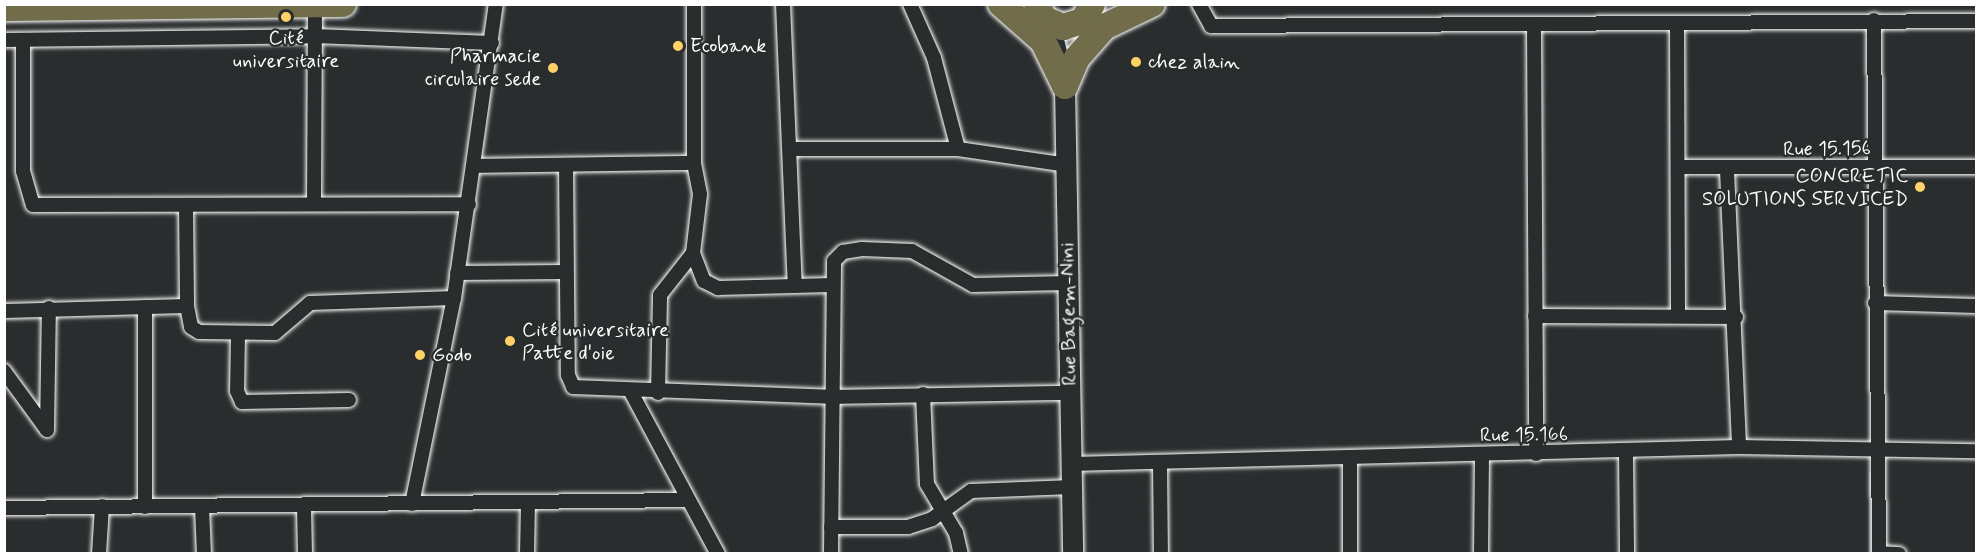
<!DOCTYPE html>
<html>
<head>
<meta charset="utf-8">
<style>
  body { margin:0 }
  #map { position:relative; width:1981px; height:558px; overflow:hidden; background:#2a2d2e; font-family:Mynerve,sans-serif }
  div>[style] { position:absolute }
  .stream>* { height:4px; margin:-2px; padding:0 2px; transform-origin:2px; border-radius:2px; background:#4c6670 }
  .roads { filter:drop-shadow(0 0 2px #fff) drop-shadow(0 0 2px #fff) }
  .street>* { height:14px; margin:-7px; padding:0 7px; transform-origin:7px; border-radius:7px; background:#2a2d2e }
  .secondary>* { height:20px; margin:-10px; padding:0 10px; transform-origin:10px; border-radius:10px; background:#2a2d2e }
  .highway>* { height:26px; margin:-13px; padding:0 13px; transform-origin:13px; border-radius:13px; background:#716d4b }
  .dots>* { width:16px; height:16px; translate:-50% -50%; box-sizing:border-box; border:3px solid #2a2d2e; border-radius:50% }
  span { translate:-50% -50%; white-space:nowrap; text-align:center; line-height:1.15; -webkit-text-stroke:4.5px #2a2d2e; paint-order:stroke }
  .poi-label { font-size:20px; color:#fff }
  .left { translate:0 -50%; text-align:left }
  .right { translate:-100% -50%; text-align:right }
  .street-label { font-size:20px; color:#fff }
  .frame { position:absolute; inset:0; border:6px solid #fff; pointer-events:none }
</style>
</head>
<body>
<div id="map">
  <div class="stream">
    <i style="left:1871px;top:554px;width:80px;rotate:-90deg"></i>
  </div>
  <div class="roads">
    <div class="street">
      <i style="left:783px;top:4px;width:282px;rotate:87.6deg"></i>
      <i style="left:910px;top:4px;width:59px;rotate:66deg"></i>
      <i style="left:934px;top:58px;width:94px;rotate:75.2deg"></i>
      <i style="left:1199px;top:4px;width:25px;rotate:61deg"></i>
      <i style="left:1211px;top:26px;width:765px;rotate:-0.37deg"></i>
      <i style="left:1874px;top:20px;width:534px;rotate:89.46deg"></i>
      <i style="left:1677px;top:23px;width:292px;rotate:89.8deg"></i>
      <i style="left:1534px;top:24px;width:430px;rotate:89.7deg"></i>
      <i style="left:4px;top:40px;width:311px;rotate:-0.7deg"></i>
      <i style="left:315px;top:36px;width:177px;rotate:2.3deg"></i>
      <i style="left:23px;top:40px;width:131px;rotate:90deg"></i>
      <i style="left:23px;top:171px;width:35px;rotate:74deg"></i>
      <i style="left:33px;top:205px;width:436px;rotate:-0.1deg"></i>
      <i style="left:792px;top:149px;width:166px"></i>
      <i style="left:958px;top:149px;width:111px;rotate:8.3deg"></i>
      <i style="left:566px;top:165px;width:210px;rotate:89.5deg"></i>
      <i style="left:568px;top:375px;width:13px;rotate:67deg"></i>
      <i style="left:573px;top:387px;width:257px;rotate:2.2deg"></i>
      <i style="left:830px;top:397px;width:240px;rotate:-1deg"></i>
      <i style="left:475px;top:166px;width:219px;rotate:-0.8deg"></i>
      <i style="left:1678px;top:167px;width:298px"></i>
      <i style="left:1727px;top:170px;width:277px;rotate:87.5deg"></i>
      <i style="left:314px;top:201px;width:195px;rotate:-89.7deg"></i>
      <i style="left:186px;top:205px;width:101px;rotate:89.4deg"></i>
      <i style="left:187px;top:306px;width:21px;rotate:79deg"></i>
      <i style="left:191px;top:327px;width:9px;rotate:32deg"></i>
      <i style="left:199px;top:332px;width:76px;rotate:0.8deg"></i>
      <i style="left:275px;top:333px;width:46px;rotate:-40.6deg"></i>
      <i style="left:310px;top:303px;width:144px;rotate:-2deg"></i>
      <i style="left:693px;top:253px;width:30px;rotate:69deg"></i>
      <i style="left:704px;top:281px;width:16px;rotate:27deg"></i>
      <i style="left:718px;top:288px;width:113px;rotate:-1.5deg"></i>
      <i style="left:457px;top:273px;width:109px;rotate:-0.5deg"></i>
      <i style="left:1875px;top:303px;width:101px;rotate:1.7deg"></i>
      <i style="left:145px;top:307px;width:200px;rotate:90deg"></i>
      <i style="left:4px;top:311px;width:183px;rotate:-1.6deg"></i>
      <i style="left:1535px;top:316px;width:201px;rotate:0.3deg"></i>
      <i style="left:238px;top:336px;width:55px;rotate:91deg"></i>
      <i style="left:237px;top:391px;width:12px;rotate:66deg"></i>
      <i style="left:242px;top:402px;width:107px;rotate:-1.1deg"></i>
      <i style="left:4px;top:371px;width:73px;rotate:53.9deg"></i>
      <i style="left:631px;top:392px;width:184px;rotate:61.8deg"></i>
      <i style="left:658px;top:393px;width:98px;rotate:-88.8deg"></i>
      <i style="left:660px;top:295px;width:53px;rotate:-51.8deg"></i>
      <i style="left:693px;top:253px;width:59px;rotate:-83.2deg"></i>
      <i style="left:700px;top:194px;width:32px;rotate:-101deg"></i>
      <i style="left:694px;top:163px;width:159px;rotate:-90deg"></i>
      <i style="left:923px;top:394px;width:90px;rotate:87.5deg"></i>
      <i style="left:927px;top:484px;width:57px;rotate:59.4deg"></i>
      <i style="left:956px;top:533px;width:22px;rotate:77deg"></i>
      <i style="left:47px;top:430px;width:122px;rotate:-89.1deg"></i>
      <i style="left:1626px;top:453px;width:101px;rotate:89.4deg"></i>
      <i style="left:1160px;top:463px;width:91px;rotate:89.4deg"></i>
      <i style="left:1071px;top:464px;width:668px;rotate:-1.46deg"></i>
      <i style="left:1739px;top:447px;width:237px;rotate:1deg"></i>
      <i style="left:412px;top:504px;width:210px;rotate:-78.5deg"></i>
      <i style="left:454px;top:298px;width:297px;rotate:-81.9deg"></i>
      <i style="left:202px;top:507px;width:47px;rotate:87.6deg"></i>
      <i style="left:304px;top:507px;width:47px;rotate:88.8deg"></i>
      <i style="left:4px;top:508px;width:683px;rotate:-0.67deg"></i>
      <i style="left:831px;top:527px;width:77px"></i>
      <i style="left:908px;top:527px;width:25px;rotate:-18deg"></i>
      <i style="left:932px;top:519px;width:48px;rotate:-35.7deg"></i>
      <i style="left:971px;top:491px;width:101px;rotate:-2.3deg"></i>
      <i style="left:1879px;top:553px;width:20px;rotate:3deg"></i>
      <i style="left:99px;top:554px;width:48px;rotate:-86.4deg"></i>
      <i style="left:527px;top:554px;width:50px;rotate:-88.9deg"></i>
      <i style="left:831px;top:554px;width:293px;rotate:-89.4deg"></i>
      <i style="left:834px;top:261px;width:13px;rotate:-45deg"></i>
      <i style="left:843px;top:252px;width:19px;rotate:-9deg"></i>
      <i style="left:862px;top:249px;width:50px;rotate:2.3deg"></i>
      <i style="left:912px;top:251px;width:70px;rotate:29.1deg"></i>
      <i style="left:973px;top:285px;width:95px;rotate:-1.2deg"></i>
      <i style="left:1350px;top:554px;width:96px;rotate:-90deg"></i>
      <i style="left:1481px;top:554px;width:100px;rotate:-89.4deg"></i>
    </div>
    <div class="secondary">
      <i style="left:1050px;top:23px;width:65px;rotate:76.6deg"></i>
      <i style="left:1065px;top:86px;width:468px;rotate:89deg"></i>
    </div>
    <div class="highway">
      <i style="left:1001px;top:4px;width:56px;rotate:41.4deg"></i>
      <i style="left:1043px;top:41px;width:50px;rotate:63.9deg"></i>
      <i style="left:1037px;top:4px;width:17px;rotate:65deg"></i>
      <i style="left:1044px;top:19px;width:21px;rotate:23deg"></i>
      <i style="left:1063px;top:27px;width:21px;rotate:-17deg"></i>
      <i style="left:1083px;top:21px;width:19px;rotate:-62deg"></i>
      <i style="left:4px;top:8px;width:339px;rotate:-0.7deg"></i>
      <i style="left:1065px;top:86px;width:30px;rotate:-67deg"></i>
      <i style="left:1077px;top:58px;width:41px;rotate:-48.9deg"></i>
      <i style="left:1104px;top:27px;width:53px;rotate:-25.6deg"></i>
    </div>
  </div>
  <div class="dots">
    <i style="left:286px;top:17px;background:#ffd166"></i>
    <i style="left:678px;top:46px;background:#ffd166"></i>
    <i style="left:1136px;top:62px;background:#ffd166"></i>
    <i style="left:553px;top:68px;background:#ffd166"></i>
    <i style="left:1920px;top:187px;background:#ffd166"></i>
    <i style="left:510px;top:341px;background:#ffd166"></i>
    <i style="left:420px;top:355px;background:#ffd166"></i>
  </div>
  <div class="poi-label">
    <span style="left:286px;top:50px">Cité<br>universitaire</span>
    <span class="left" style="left:690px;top:46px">Ecobank</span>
    <span class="right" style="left:541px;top:68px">Pharmacie<br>circulaire sede</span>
    <span class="left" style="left:1148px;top:62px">chez alain</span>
    <span class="right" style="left:1908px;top:188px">CONCRETIC<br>SOLUTIONS SERVICED</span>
    <span class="left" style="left:522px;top:342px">Cité universitaire<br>Patte d'oie</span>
    <span class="left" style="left:432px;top:355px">Godo</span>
  </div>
  <div class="street-label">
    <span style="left:1827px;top:149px;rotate:-1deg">Rue 15.156</span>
    <span style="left:1069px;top:314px;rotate:-91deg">Rue Bagem-Nini</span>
    <span style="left:1524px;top:435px;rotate:-1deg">Rue 15.166</span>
  </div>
  <div class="frame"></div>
</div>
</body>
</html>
